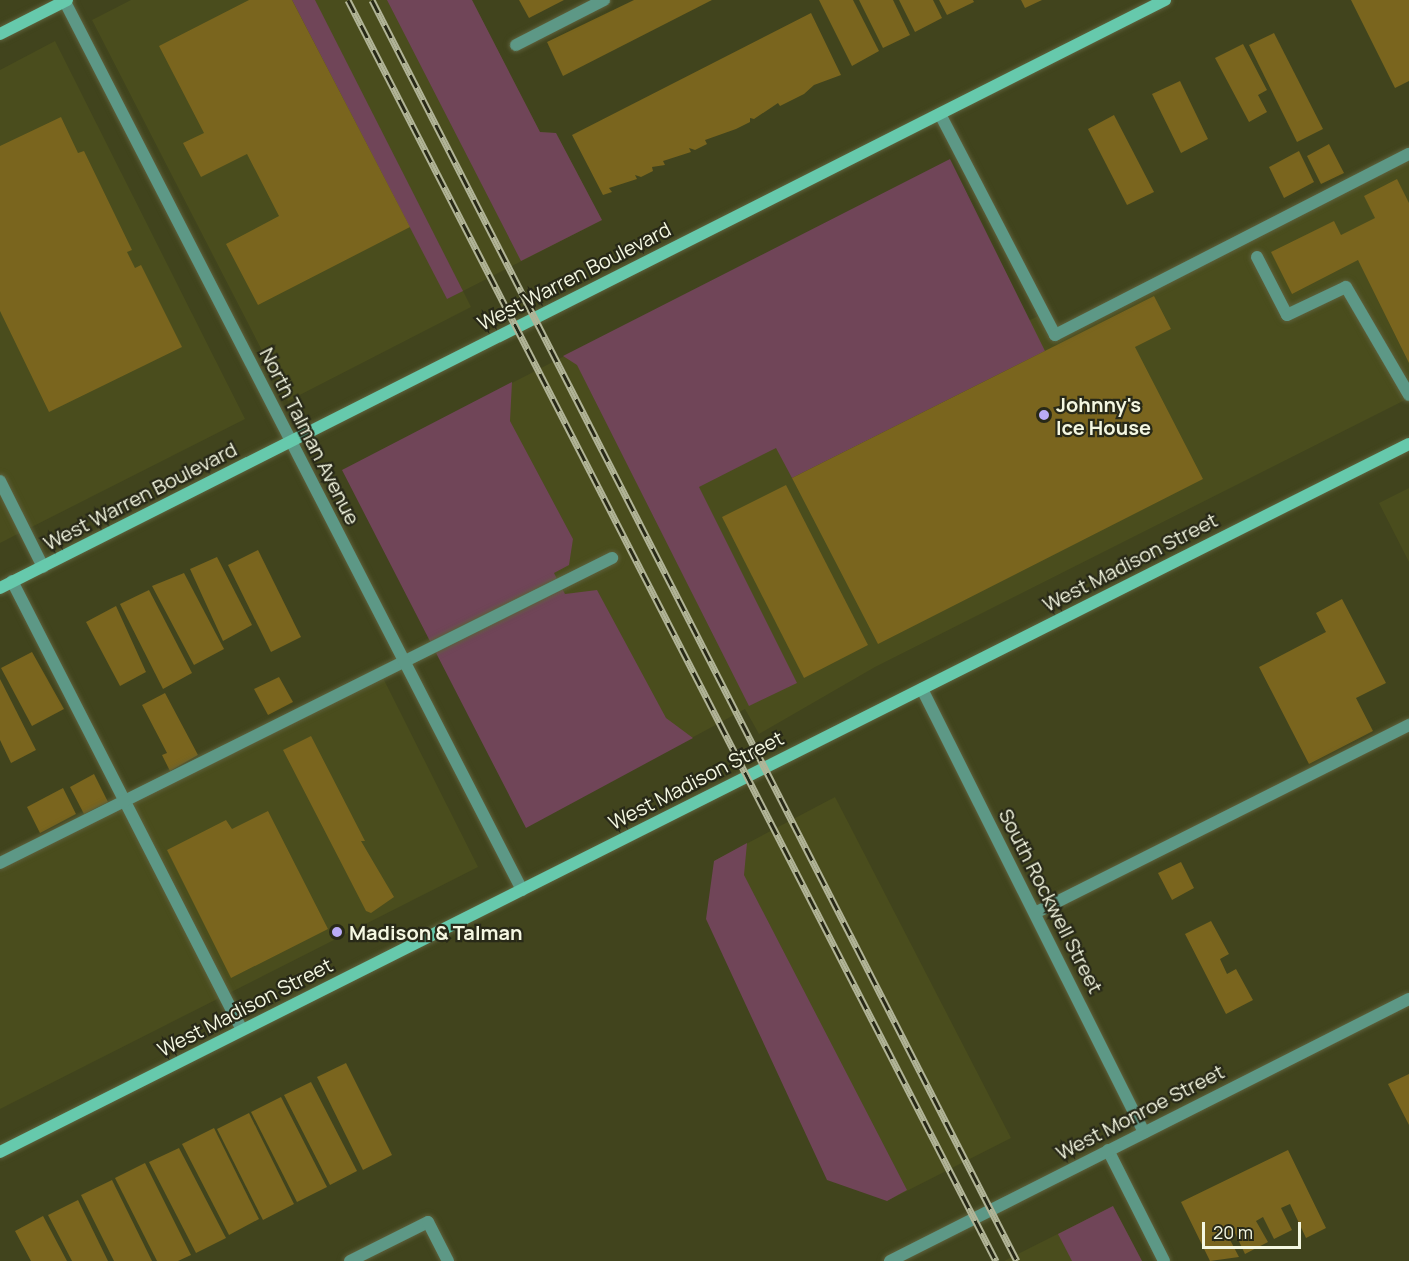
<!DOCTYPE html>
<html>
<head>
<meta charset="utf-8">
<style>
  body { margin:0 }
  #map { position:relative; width:1409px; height:1261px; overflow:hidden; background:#41441d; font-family:Manrope,sans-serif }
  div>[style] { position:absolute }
  .built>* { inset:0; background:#4a4d1d }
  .green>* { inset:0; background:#704558 }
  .building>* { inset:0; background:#7a651e }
  .roads { filter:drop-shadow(0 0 2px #5e613c) drop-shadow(0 0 2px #5e613c) }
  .lane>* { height:12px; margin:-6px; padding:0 6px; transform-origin:6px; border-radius:6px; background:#5d9886 }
  .street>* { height:12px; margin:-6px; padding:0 6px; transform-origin:6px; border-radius:6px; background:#5d9886 }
  .secondary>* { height:12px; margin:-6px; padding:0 6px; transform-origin:6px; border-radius:6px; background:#66c9ac }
  .rail>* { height:7px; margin-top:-3.5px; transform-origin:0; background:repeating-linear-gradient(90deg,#282918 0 14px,#b1b497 0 28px); box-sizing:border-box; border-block:2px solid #b1b497 }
  .dots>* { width:16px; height:16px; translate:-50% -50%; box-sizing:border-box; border:3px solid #282918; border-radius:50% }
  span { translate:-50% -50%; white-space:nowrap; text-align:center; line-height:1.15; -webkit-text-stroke:4.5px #282918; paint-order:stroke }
  .street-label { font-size:20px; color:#f4f7e1 }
  .poi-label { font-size:20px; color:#f4f7e1; font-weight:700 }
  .left { translate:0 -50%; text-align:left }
  .scale { position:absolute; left:1202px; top:1222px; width:99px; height:27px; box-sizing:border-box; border:3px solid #f4f7e1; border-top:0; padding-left:8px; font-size:18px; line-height:21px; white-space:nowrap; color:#f4f7e1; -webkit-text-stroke:4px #282918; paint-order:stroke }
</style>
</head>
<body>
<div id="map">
  <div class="built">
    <i style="clip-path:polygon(131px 0,472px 0,540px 132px,556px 133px,602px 220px,463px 291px,471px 307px,288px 401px,92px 20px)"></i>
    <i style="clip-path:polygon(55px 41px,245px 419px,0 543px,0 70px)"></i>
    <i style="clip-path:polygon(1409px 154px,1409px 398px,875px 667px,759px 734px,745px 709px,651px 760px,467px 406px,619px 328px,776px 448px,1044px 313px,1055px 334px)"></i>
    <i style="clip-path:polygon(1409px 488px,1409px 562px,1379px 503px)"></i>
    <i style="clip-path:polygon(380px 672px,478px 867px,0 1109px,0 863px)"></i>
    <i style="clip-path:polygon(835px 797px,1011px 1138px,887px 1201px,714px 861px)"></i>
    <i style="clip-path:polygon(1113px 1206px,1142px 1261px,1004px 1261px)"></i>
  </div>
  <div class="green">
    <i style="clip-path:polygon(292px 0,315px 0,463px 291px,447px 299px)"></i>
    <i style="clip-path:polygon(387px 0,472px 0,540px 132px,556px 133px,602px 220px,521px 261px)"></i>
    <i style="clip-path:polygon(950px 159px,1045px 351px,792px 478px,776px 448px,699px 487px,797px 683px,749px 706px,577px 365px,563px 356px)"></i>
    <i style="clip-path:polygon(512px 382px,510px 421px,573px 539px,569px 565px,554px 573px,565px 594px,597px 590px,666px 718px,693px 738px,526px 828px,342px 470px)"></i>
    <i style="clip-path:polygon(747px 843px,744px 875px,907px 1190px,887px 1201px,827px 1180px,706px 919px,714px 861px)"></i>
    <i style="clip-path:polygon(1113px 1206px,1142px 1261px,1072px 1261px,1058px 1234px)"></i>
  </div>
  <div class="building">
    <i style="clip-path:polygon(249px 0,292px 0,410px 227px,258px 305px,226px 244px,279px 216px,247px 154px,201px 177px,183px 143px,204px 133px,159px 46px)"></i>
    <i style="clip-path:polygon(519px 0,564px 0,529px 18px)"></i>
    <i style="clip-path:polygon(634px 0,712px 0,563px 76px,547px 42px)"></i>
    <i style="clip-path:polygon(819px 0,853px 0,879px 51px,852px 66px)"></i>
    <i style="clip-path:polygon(859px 0,893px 0,910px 35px,883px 48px)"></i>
    <i style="clip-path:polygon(899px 0,933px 0,942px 18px,915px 32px)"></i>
    <i style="clip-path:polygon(939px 0,973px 0,974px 2px,947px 15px)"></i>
    <i style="clip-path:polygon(1021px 0,1042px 0,1025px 8px)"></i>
    <i style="clip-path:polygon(1351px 0,1409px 0,1409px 81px,1395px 88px)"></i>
    <i style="clip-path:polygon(811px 13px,841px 75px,814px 85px,804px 94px,780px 106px,778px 103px,754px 119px,750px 118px,750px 122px,736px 129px,705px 140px,707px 144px,695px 150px,689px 148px,691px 152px,663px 161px,665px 165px,652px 167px,653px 171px,641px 177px,635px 175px,637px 179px,609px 188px,612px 192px,603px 195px,572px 135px)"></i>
    <i style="clip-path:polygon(1274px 33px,1323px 129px,1297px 142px,1249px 45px)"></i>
    <i style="clip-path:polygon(1243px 44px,1267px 90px,1258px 95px,1267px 112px,1249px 122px,1215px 58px)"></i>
    <i style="clip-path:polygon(1180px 81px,1208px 139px,1181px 153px,1152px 94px)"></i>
    <i style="clip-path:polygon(1114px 115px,1154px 192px,1127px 205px,1088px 129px)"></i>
    <i style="clip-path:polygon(61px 117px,78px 153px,84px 151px,132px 250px,127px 252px,135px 268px,141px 265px,182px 347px,49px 412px,0 311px,0 146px)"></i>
    <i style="clip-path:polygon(1329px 144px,1344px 173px,1321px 184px,1307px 156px)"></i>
    <i style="clip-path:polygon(1299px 151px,1314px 182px,1284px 198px,1269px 167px)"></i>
    <i style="clip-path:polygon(1397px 179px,1409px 203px,1409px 363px,1358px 260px,1292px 294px,1271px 252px,1334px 221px,1341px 235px,1375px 218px,1364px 196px)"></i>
    <i style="clip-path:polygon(1154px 296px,1171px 329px,1135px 347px,1203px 479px,878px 644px,792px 478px)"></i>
    <i style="clip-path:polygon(786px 485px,868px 645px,804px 678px,722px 517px)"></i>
    <i style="clip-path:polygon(258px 550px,301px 637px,271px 652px,228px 565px)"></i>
    <i style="clip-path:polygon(217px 557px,252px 625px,223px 641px,190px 569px)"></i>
    <i style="clip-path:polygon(184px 573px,224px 649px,194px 665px,152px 586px)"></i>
    <i style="clip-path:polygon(149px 590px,192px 673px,163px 689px,120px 604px)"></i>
    <i style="clip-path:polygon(1342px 599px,1386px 683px,1356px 698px,1373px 731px,1309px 764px,1259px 667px,1326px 632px,1316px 613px)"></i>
    <i style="clip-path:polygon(116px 606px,146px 672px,120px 686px,86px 622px)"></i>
    <i style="clip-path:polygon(32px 652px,64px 709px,32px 726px,1px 668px)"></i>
    <i style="clip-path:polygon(279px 677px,293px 702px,268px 715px,254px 689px)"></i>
    <i style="clip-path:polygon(0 679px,36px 750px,11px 763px,0 740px)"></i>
    <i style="clip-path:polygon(165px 693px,198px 755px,170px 771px,162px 755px,167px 753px,142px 705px)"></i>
    <i style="clip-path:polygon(311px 736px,365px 841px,361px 841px,394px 897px,371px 913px,366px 911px,283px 750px)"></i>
    <i style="clip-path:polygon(94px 774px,108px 802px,84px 814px,70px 787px)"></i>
    <i style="clip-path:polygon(63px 788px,76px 814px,40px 833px,27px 807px)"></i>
    <i style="clip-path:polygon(268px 811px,328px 929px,231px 978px,167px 850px,226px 820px,232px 829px)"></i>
    <i style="clip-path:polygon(1181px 862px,1194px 888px,1172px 900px,1158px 873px)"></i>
    <i style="clip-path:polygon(1211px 921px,1229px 954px,1220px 959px,1227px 974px,1236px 969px,1253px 1000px,1226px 1014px,1185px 934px)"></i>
    <i style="clip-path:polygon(346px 1063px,392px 1155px,363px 1170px,317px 1077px)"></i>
    <i style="clip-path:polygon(1409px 1074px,1409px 1125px,1388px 1084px)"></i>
    <i style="clip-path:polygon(311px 1082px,357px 1171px,330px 1185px,284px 1095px)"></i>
    <i style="clip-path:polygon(281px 1097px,327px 1187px,297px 1202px,251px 1112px)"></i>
    <i style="clip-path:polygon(249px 1113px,294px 1204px,263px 1220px,217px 1129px)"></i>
    <i style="clip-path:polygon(214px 1128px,259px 1219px,229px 1235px,182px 1144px)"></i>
    <i style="clip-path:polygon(179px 1148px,226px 1238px,196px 1253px,149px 1162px)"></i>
    <i style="clip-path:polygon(1288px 1150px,1326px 1228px,1306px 1238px,1290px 1204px,1281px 1208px,1292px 1230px,1274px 1239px,1263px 1217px,1256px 1221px,1268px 1242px,1245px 1254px,1235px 1233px,1228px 1236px,1239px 1257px,1210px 1261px,1181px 1202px)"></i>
    <i style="clip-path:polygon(145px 1163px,191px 1255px,178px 1261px,157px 1261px,115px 1178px)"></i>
    <i style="clip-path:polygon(112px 1180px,152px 1261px,114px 1261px,81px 1195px)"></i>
    <i style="clip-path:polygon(78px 1200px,108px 1261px,72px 1261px,48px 1215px)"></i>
    <i style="clip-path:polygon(43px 1216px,67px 1261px,31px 1261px,15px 1231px)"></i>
  </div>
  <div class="roads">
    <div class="lane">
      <i style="left:516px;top:45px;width:99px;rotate:-27.1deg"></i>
      <i style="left:940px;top:114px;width:249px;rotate:62.5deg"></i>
      <i style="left:1055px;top:335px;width:398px;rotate:-27.1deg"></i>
      <i style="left:1257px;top:257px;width:65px;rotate:62.7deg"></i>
      <i style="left:1287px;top:315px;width:65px;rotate:-25.4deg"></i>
      <i style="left:1346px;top:287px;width:125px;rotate:59.7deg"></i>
      <i style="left:0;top:481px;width:96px;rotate:63.4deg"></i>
      <i style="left:12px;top:581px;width:504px;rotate:62.88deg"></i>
      <i style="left:0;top:863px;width:684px;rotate:-26.49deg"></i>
      <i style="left:1035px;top:913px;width:419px;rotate:-26.7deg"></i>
      <i style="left:350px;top:1261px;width:87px;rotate:-26.6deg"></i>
      <i style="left:428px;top:1222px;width:44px;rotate:62.9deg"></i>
    </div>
    <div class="street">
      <i style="left:64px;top:0;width:1001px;rotate:62.77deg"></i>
      <i style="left:922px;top:689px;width:496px;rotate:63.4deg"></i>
      <i style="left:1108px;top:1150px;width:124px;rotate:63.2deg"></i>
      <i style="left:890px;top:1261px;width:581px;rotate:-26.79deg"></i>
    </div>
    <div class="secondary">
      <i style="left:0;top:34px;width:75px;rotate:-26.9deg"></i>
      <i style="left:0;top:588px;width:1305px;rotate:-26.78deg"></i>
      <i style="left:0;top:1152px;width:1577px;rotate:-26.68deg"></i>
    </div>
  </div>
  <div class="rail">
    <i style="left:348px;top:0;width:1418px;rotate:62.8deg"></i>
    <i style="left:372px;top:0;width:1416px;rotate:62.91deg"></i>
  </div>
  <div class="dots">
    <i style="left:1044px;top:415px;background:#b9abf7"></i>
    <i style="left:337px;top:932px;background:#b9abf7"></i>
  </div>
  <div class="street-label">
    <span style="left:574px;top:276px;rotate:-27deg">West Warren Boulevard</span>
    <span style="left:310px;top:436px;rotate:63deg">North Talman Avenue</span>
    <span style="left:140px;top:496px;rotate:-27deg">West Warren Boulevard</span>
    <span style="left:1130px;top:562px;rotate:-27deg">West Madison Street</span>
    <span style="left:696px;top:780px;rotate:-27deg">West Madison Street</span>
    <span style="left:1051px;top:901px;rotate:63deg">South Rockwell Street</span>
    <span style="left:245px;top:1007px;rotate:-27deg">West Madison Street</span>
    <span style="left:1140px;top:1112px;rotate:-27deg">West Monroe Street</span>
  </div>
  <div class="poi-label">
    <span class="left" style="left:1056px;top:416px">Johnny's<br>Ice House</span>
    <span class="left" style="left:349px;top:932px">Madison &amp; Talman</span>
  </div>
  <div class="scale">20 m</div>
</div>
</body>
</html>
